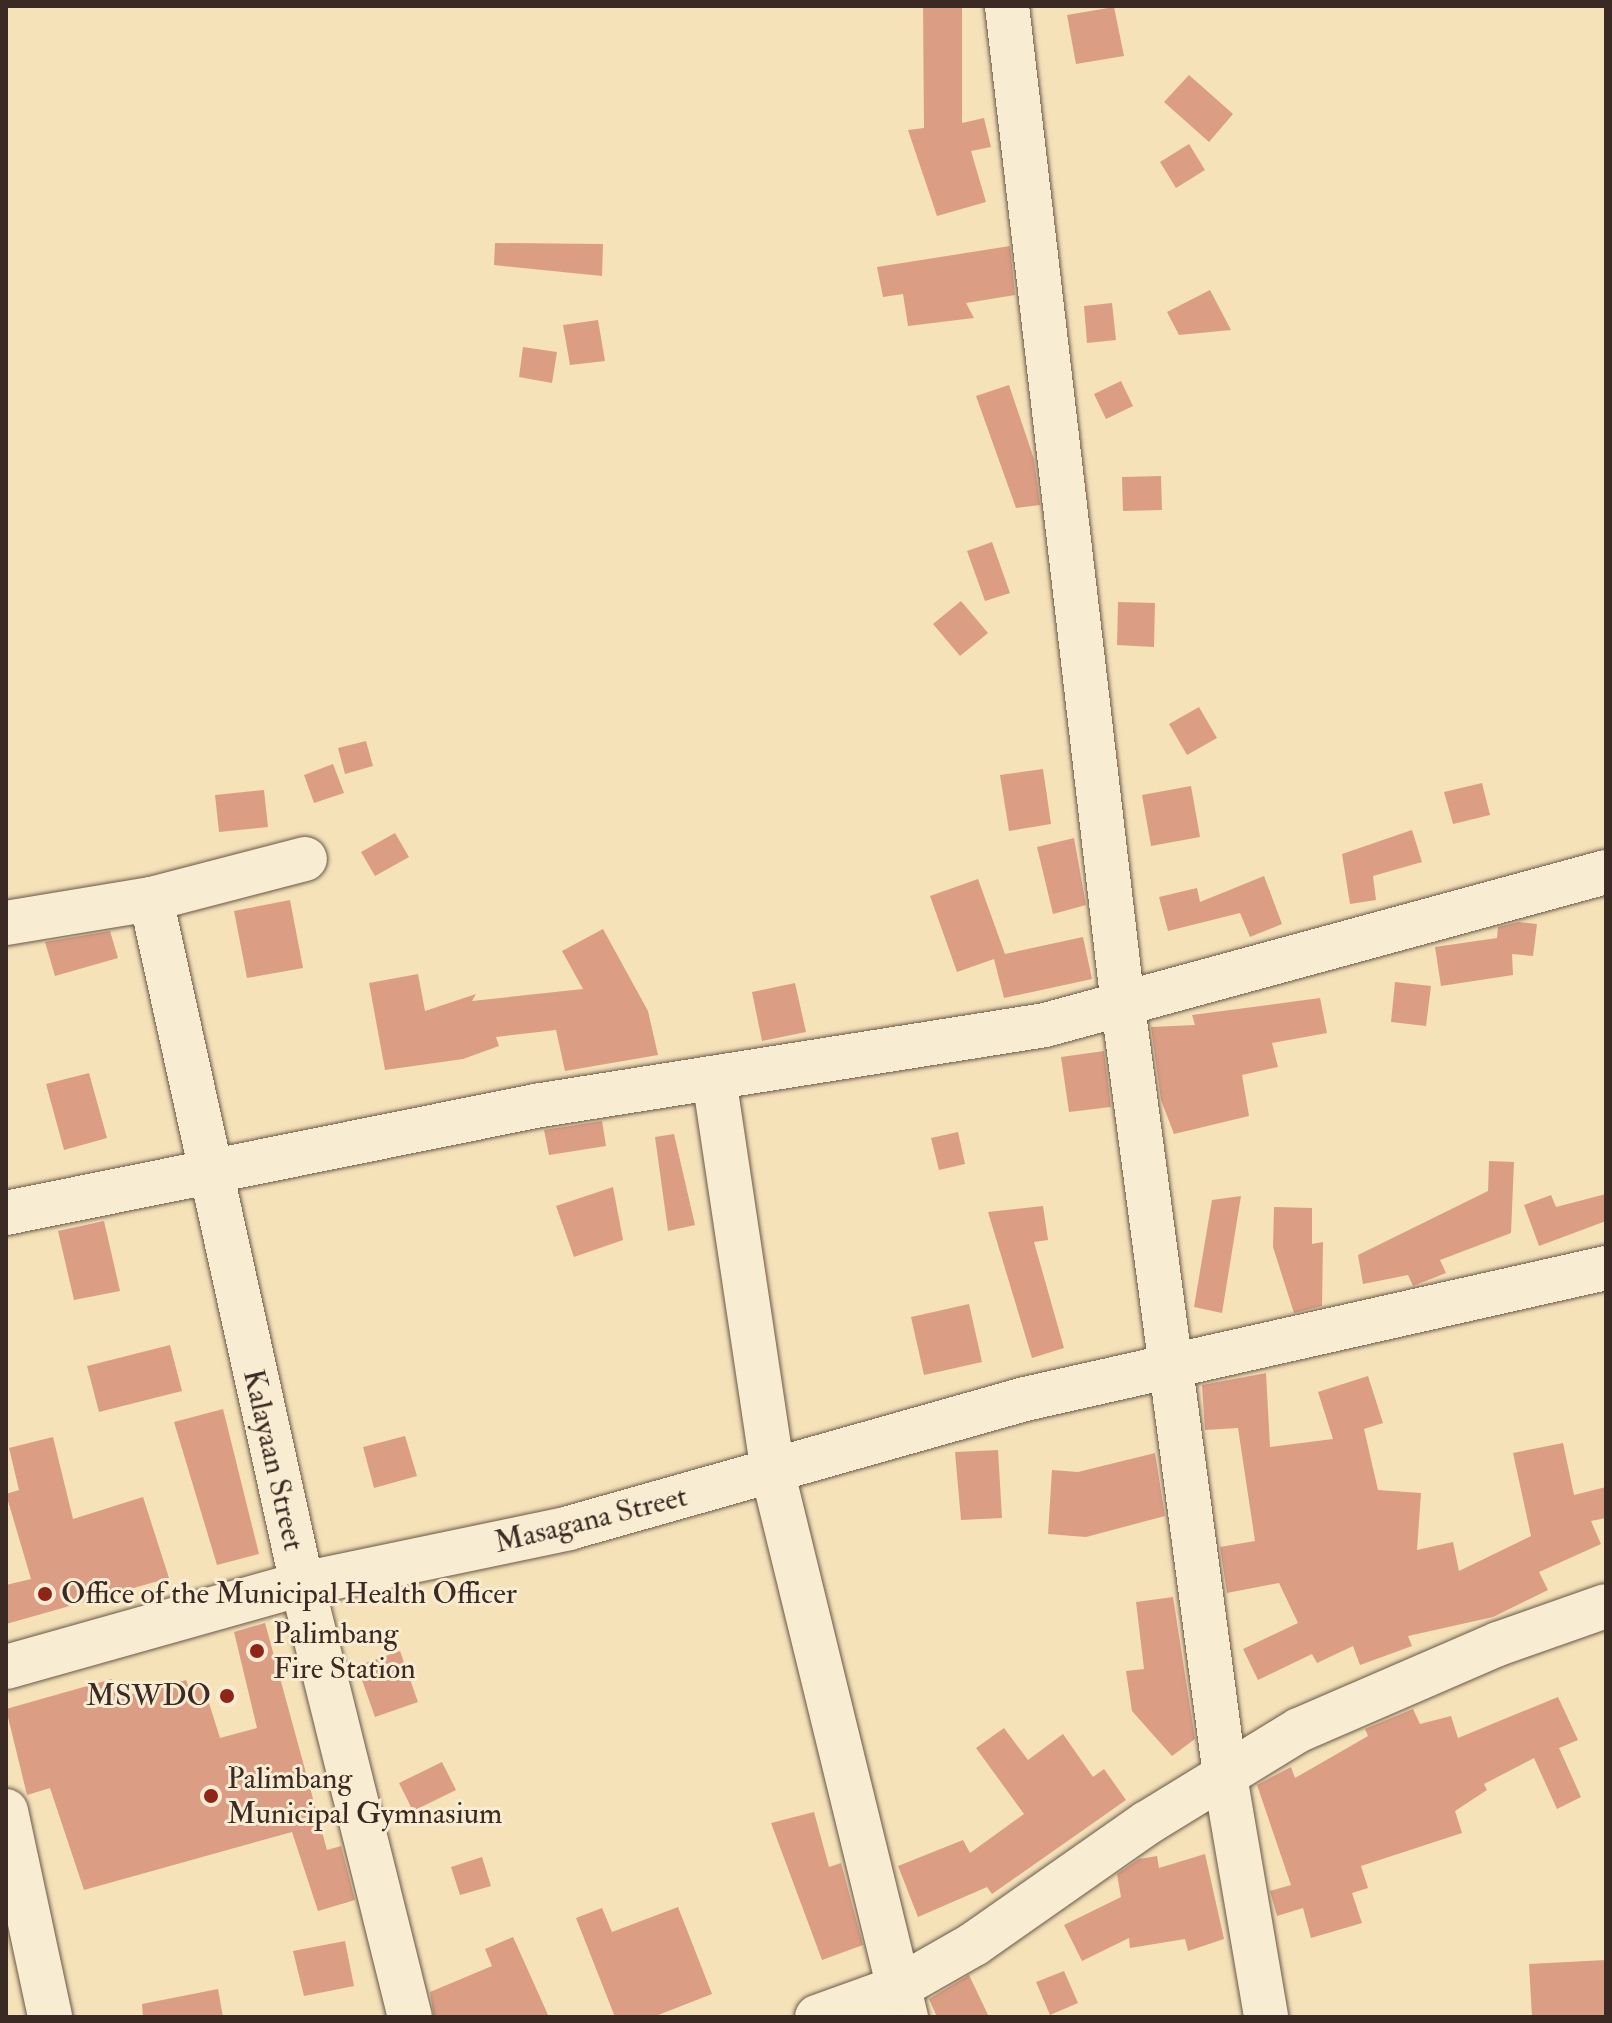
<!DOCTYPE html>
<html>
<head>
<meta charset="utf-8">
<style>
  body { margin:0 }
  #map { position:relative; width:1612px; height:2023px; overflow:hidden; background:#f5e2b9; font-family:"IM FELL Double Pica",serif }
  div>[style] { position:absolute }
  .building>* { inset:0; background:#db9e84 }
  .roads { filter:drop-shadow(0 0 2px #6a5848) drop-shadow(0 0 2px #6a5848) }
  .minor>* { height:44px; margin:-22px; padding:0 22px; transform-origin:22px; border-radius:22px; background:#f8ecd2 }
  .dots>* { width:22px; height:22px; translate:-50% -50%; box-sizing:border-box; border:4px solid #f8ecd2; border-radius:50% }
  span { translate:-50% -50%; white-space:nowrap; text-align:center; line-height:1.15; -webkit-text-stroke:6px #f8ecd2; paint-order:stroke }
  .street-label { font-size:30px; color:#3b2a23 }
  .poi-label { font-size:30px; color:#3b2a23 }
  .left { translate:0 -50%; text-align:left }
  .right { translate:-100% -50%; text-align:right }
  .frame { position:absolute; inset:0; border:8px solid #3b2a23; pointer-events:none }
</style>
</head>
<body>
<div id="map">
  <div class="building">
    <i style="clip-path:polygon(923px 6px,962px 6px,962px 123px,984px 118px,991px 147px,971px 151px,986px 202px,937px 216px,908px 130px,924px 128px)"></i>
    <i style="clip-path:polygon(1114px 7px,1124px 56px,1076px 64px,1067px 15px)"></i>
    <i style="clip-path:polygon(1189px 75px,1233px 114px,1209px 142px,1164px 102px)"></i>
    <i style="clip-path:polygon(1189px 144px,1205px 170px,1176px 188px,1160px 162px)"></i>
    <i style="clip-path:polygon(495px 243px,603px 244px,602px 276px,494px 265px)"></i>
    <i style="clip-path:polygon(1010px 246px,1015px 295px,966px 303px,974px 318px,908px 326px,903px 294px,883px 297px,877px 267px)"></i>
    <i style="clip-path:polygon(1210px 290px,1231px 330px,1179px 335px,1167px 312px)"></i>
    <i style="clip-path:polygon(1112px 303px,1116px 340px,1087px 343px,1084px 306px)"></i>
    <i style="clip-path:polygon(598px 320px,605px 361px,570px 365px,563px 325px)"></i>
    <i style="clip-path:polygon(523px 347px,557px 352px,552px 383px,519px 377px)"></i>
    <i style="clip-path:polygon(1121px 381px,1133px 406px,1106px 419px,1094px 394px)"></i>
    <i style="clip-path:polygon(1009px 385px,1034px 459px,1040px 505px,1016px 508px,976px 396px)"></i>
    <i style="clip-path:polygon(1161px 476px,1162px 510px,1123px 511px,1122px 477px)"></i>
    <i style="clip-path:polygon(992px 542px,1010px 593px,985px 601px,967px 551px)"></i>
    <i style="clip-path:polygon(961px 601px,988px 633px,960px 656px,933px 624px)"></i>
    <i style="clip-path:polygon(1118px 602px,1155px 603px,1154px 647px,1117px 645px)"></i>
    <i style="clip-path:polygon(1199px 707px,1217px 738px,1187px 755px,1169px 724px)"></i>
    <i style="clip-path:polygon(366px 741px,373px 766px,345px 774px,338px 748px)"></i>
    <i style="clip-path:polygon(333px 764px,344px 793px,314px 803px,304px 775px)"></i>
    <i style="clip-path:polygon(1043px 769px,1051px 824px,1009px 831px,1000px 775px)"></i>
    <i style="clip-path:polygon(1482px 783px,1490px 815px,1453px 824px,1444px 792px)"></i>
    <i style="clip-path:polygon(1191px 786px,1200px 837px,1151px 846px,1142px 795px)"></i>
    <i style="clip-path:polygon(264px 790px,268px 827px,219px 832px,215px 795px)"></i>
    <i style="clip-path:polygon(1412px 830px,1422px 862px,1373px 876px,1376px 900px,1350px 904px,1342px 854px)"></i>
    <i style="clip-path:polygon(395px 833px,409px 857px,375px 876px,361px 852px)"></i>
    <i style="clip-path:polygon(1074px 838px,1086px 905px,1053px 914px,1037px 847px)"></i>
    <i style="clip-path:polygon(1264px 876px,1282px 924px,1250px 937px,1240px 913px,1168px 931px,1159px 897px,1197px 888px,1200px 902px)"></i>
    <i style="clip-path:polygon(978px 879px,1005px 954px,1083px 937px,1092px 979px,1004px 998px,994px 959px,957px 972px,930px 896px)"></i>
    <i style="clip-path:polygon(290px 900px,303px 968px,247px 978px,234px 911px)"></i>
    <i style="clip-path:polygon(1519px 922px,1537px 924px,1533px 956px,1512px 954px,1513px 975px,1441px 986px,1435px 947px,1497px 938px,1498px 927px)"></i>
    <i style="clip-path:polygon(603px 929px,648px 1011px,658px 1055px,565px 1071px,556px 1030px,496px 1037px,499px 1046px,463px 1059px,385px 1070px,369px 983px,418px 974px,425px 1011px,476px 994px,472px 1001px,583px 989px,562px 951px)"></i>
    <i style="clip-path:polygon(110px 931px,118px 958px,55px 976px,45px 942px)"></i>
    <i style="clip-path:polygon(1395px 982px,1431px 986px,1426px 1026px,1391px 1022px)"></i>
    <i style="clip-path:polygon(795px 983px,806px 1032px,762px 1041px,752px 992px)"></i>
    <i style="clip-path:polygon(1320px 998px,1327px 1033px,1272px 1043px,1278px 1067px,1242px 1075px,1249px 1116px,1174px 1134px,1161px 1100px,1151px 1027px,1195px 1025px,1192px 1015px)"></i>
    <i style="clip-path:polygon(1104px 1051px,1111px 1107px,1069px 1112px,1061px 1057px)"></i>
    <i style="clip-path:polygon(89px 1073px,107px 1138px,64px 1150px,46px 1084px)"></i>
    <i style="clip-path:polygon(602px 1121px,606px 1146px,549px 1155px,544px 1130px)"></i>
    <i style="clip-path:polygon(958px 1132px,965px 1164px,939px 1170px,931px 1138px)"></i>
    <i style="clip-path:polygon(674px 1134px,695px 1225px,668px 1231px,655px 1137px)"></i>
    <i style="clip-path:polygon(1489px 1161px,1514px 1162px,1511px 1233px,1440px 1260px,1446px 1273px,1413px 1286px,1408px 1275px,1363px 1284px,1358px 1255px,1488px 1191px)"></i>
    <i style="clip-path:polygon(613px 1187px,623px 1240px,574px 1257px,556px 1206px)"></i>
    <i style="clip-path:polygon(1606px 1194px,1606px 1221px,1539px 1246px,1524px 1205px,1551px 1195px,1556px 1207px)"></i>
    <i style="clip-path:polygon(1241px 1196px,1222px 1313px,1194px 1307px,1212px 1200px)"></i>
    <i style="clip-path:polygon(1043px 1206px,1048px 1240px,1034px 1242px,1064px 1348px,1032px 1358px,988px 1212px)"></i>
    <i style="clip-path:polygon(1274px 1207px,1312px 1208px,1312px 1244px,1323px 1242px,1322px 1306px,1294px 1313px,1273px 1247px)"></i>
    <i style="clip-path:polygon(104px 1221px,120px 1291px,74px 1300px,58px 1231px)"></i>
    <i style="clip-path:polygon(969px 1304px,982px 1362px,924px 1375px,911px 1317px)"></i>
    <i style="clip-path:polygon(170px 1345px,182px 1391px,99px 1412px,87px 1366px)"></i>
    <i style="clip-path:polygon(1266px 1373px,1270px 1447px,1333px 1439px,1318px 1392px,1368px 1376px,1383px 1423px,1364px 1429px,1378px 1490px,1421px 1493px,1417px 1550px,1453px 1542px,1459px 1571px,1531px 1536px,1513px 1453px,1563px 1443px,1574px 1495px,1606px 1487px,1606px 1518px,1591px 1521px,1601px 1544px,1539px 1572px,1548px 1590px,1493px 1617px,1408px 1636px,1412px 1646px,1360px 1665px,1353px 1646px,1317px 1663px,1312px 1654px,1258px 1680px,1243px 1649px,1298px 1623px,1279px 1583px,1227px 1593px,1220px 1547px,1255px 1541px,1238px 1428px,1205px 1430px,1202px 1385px)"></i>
    <i style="clip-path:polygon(223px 1409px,259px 1554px,217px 1565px,174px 1422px)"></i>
    <i style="clip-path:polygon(405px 1436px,417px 1476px,374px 1488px,363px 1447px)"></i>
    <i style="clip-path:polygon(53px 1437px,73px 1519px,143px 1497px,169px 1578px,6px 1624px,6px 1585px,31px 1579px,6px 1494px,19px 1490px,9px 1448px)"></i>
    <i style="clip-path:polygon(998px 1450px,1002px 1518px,961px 1520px,955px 1452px)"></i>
    <i style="clip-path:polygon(1155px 1453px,1165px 1516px,1086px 1537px,1048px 1534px,1052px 1470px,1078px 1472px)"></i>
    <i style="clip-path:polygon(1173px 1597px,1195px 1739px,1172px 1756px,1132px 1711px,1126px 1671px,1144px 1669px,1136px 1602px)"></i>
    <i style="clip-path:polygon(265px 1623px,327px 1850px,341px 1846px,355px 1900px,318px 1911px,292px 1832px,84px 1890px,50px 1788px,27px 1795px,6px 1709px,112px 1679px,118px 1698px,186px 1680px,189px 1688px,203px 1684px,220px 1738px,257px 1728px,234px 1632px)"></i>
    <i style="clip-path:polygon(400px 1651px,418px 1702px,375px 1717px,357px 1666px)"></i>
    <i style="clip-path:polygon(1558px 1697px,1578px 1740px,1559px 1748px,1581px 1797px,1557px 1809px,1534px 1758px,1484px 1784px,1487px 1790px,1455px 1811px,1462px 1833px,1361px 1866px,1368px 1888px,1352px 1893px,1362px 1923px,1311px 1938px,1303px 1908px,1277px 1916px,1270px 1891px,1291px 1885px,1257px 1785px,1291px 1767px,1295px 1778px,1368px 1736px,1365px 1729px,1413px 1709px,1420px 1724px,1451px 1716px,1458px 1738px)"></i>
    <i style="clip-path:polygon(1004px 1728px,1028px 1760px,1063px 1734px,1093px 1777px,1104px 1769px,1126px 1800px,992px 1894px,987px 1887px,918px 1917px,898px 1866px,963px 1840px,970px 1853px,1024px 1814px,976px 1748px)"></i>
    <i style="clip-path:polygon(442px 1762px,456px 1790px,413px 1811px,399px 1783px)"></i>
    <i style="clip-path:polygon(814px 1812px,829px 1867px,841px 1863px,863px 1945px,822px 1960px,771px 1823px)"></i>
    <i style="clip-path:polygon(1205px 1854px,1224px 1939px,1188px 1951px,1185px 1939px,1130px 1948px,1129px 1938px,1082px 1961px,1064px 1925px,1121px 1897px,1117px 1874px,1139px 1859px,1157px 1856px,1159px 1868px)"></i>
    <i style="clip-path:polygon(482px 1857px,491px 1886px,460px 1895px,451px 1867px)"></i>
    <i style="clip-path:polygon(678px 1907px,712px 1994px,653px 2017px,615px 2017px,576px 1918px,602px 1908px,612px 1932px)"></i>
    <i style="clip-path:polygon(513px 1937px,549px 2017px,434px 2017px,430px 1992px,492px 1966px,485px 1949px)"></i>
    <i style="clip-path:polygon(345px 1941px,354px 1986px,304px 1996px,293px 1951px)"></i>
    <i style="clip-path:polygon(1606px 1960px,1606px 2017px,1532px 2017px,1529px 1964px)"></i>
    <i style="clip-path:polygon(1064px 1971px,1078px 2003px,1050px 2015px,1036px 1982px)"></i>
    <i style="clip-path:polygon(969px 1975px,989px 2017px,937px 2017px,929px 1999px)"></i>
    <i style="clip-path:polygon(218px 1989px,223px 2017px,143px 2017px,142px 2004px)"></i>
  </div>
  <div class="roads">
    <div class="minor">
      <i style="left:1007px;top:6px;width:1007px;rotate:83.38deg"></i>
      <i style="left:1123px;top:1006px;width:777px;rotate:82.45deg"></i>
      <i style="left:1225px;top:1776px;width:244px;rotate:80.3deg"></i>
      <i style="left:151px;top:899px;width:701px;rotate:77.57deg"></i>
      <i style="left:302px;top:1584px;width:446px;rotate:76deg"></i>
      <i style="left:6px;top:923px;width:147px;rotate:-9.4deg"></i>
      <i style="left:151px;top:899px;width:159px;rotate:-14.6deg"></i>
      <i style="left:714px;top:1078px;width:400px;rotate:81.5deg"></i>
      <i style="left:773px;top:1474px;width:559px;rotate:76.24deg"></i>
      <i style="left:6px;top:1213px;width:540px;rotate:-11.43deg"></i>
      <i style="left:535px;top:1106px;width:516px;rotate:-9.02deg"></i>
      <i style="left:1045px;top:1025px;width:581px;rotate:-15.26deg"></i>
      <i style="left:6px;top:1667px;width:307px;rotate:-15.7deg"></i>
      <i style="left:302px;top:1584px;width:273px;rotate:-11.8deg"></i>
      <i style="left:569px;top:1528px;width:474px;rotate:-15.8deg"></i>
      <i style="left:1025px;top:1399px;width:596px;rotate:-12.71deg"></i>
      <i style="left:6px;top:1811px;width:211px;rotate:77.9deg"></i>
      <i style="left:817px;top:2017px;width:85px;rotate:-19.9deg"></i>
      <i style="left:897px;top:1988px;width:89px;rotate:-29.7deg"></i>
      <i style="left:974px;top:1944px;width:211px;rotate:-35deg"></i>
      <i style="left:1147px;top:1823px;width:178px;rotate:-31.5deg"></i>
      <i style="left:1299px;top:1730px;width:217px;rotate:-23.4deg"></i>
      <i style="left:1498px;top:1644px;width:114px;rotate:-19.4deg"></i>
    </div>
  </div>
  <div class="dots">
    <i style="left:45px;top:1594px;background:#8f2418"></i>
    <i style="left:257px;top:1651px;background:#8f2418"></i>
    <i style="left:227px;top:1696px;background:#8f2418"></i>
    <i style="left:211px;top:1796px;background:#8f2418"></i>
  </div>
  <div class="street-label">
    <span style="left:273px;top:1460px;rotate:77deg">Kalayaan Street</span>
    <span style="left:591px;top:1520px;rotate:-14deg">Masagana Street</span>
  </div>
  <div class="poi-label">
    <span class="left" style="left:61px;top:1594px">Office of the Municipal Health Officer</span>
    <span class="left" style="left:273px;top:1651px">Palimbang<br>Fire Station</span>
    <span class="right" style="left:211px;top:1696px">MSWDO</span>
    <span class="left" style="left:227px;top:1796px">Palimbang<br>Municipal Gymnasium</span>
  </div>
  <div class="frame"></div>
</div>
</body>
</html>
